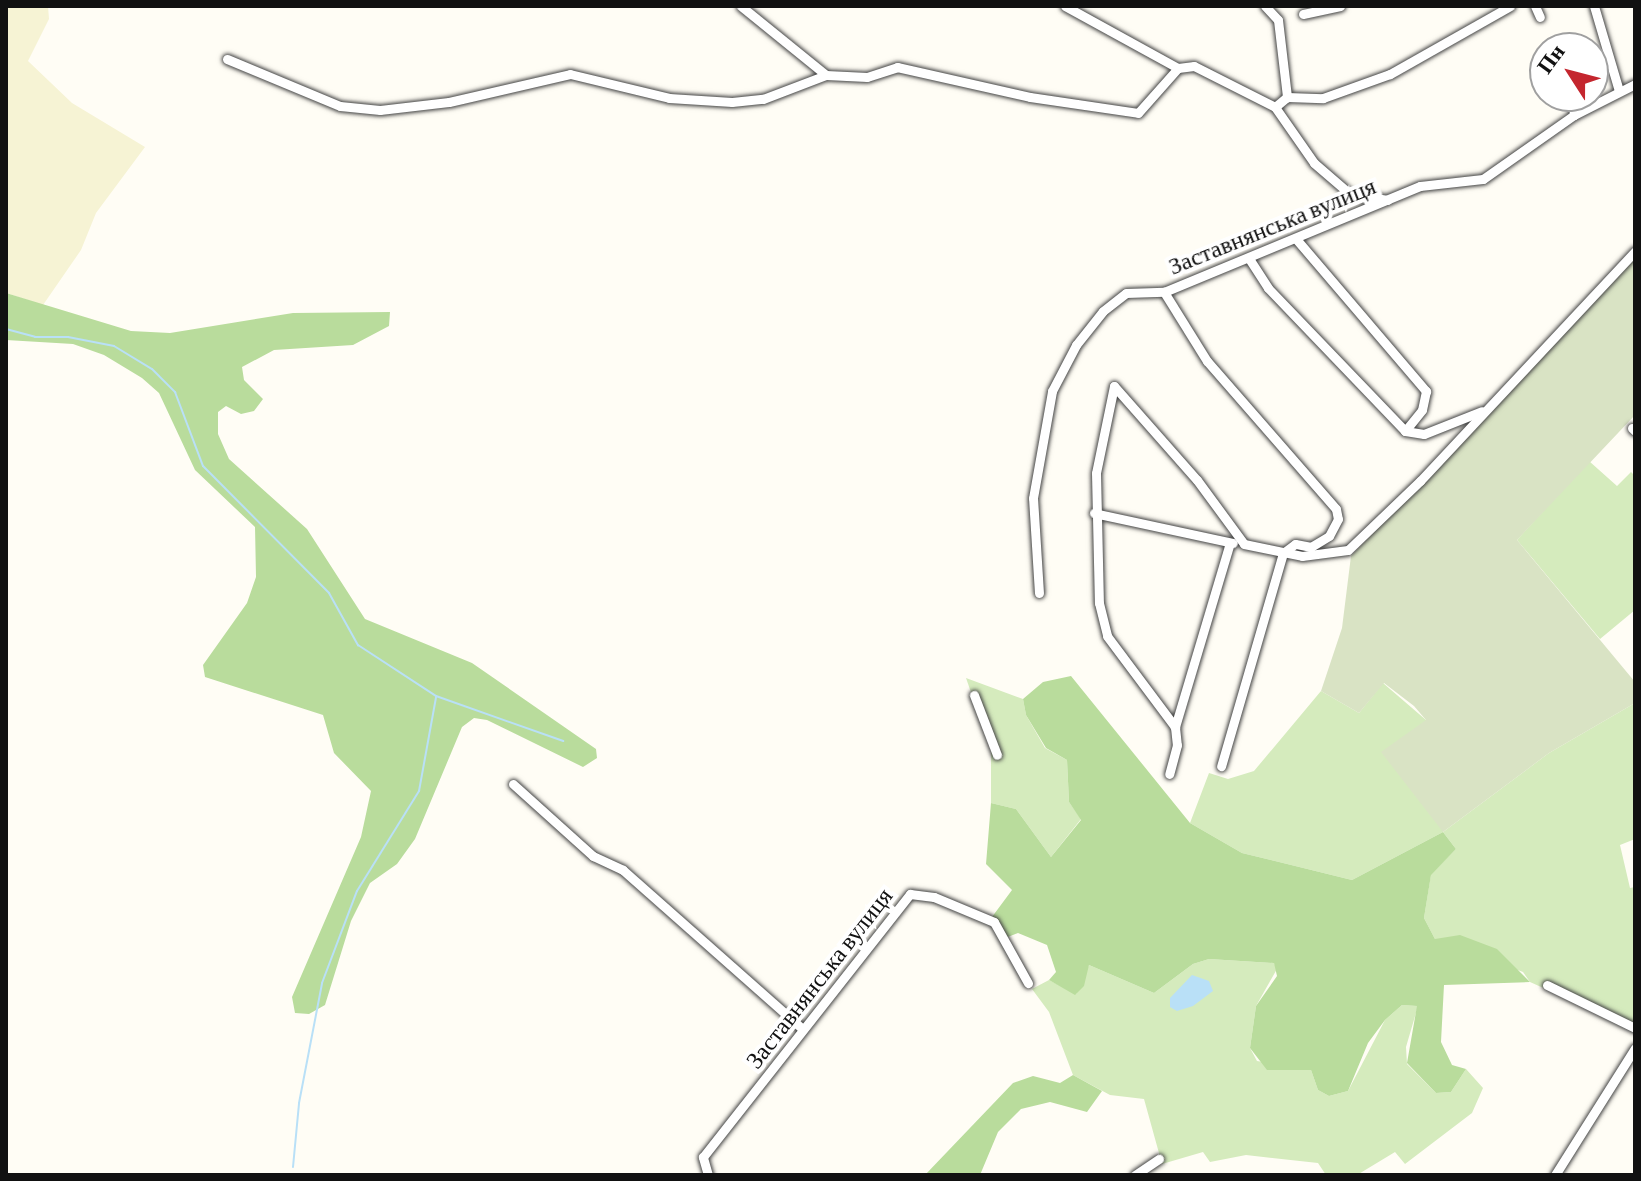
<!DOCTYPE html>
<html>
<head>
<meta charset="utf-8">
<style>
  body { margin:0 }
  #map { position:relative; width:1641px; height:1181px; overflow:hidden; background:#fffdf5; font-family:"Crimson Pro",serif }
  div>[style] { position:absolute }
  .farmland>* { inset:0; background:#f6f3d4 }
  .green>* { inset:0; background:#d5ebbd }
  .forest>* { inset:0; background:#b9dc9c }
  .cemetery>* { inset:0; background:#d9e3c4 }
  .water>* { inset:0; background:#b9e0f7 }
  .stream>* { height:2px; margin:-1px; padding:0 1px; transform-origin:1px; border-radius:1px; background:#b9e0f7 }
  .roads { filter:drop-shadow(0 0 2px #444) drop-shadow(0 0 2px #444) }
  .minor>* { height:9px; margin:-4.5px; padding:0 4.5px; transform-origin:4.5px; border-radius:4.5px; background:#fff }
  span { translate:-50% -50%; white-space:nowrap; text-align:center; line-height:1.15; -webkit-text-stroke:8px #fff; paint-order:stroke }
  .street-label { font-size:24px; color:#111 }
  .frame { position:absolute; inset:0; border:8px solid #111; pointer-events:none }
  .north { position:absolute; left:1529px; top:32px; width:80px; height:80px; box-sizing:border-box; background:#fff; border:2px solid #a0a0a0; border-radius:50%; rotate:306deg; font-size:22px; font-weight:700; line-height:32px; text-align:center; color:#111 }
  .north::after { content:''; display:block; margin:auto; width:28px; height:36px; background:#c4262e; clip-path:polygon(50% 0,100% 100%,50% 72%,0 100%) }
</style>
</head>
<body>
<div id="map">
  <div class="farmland">
    <i style="clip-path:polygon(6px 6px,48px 6px,49px 19px,28px 61px,72px 103px,145px 147px,96px 213px,81px 250px,43px 305px,6px 293px)"></i>
  </div>
  <div class="green">
    <i style="clip-path:polygon(1589px 461px,1617px 486px,1631px 472px,1635px 476px,1635px 610px,1600px 639px,1517px 540px)"></i>
    <i style="clip-path:polygon(966px 678px,1023px 699px,1026px 715px,1045px 748px,1067px 760px,1069px 802px,1081px 819px,1051px 857px,1016px 809px,991px 803px,991px 750px)"></i>
    <i style="clip-path:polygon(1383px 683px,1426px 720px,1443px 832px,1549px 753px,1635px 703px,1635px 839px,1620px 845px,1630px 888px,1635px 887px,1635px 1029px,1530px 982px,1523px 972px,1435px 939px,1424px 918px,1431px 874px,1456px 849px,1443px 832px,1352px 880px,1242px 853px,1190px 823px,1209px 773px,1228px 779px,1254px 771px,1321px 691px,1359px 713px)"></i>
    <i style="clip-path:polygon(1209px 959px,1274px 963px,1277px 969px,1256px 1006px,1250px 1048px,1257px 1061px,1311px 1070px,1318px 1090px,1329px 1096px,1348px 1091px,1385px 1020px,1402px 1005px,1418px 1006px,1406px 1047px,1407px 1064px,1436px 1093px,1451px 1092px,1466px 1069px,1483px 1088px,1472px 1113px,1405px 1164px,1395px 1152px,1357px 1175px,1326px 1175px,1318px 1163px,1246px 1155px,1210px 1162px,1203px 1152px,1162px 1164px,1144px 1099px,1110px 1095px,1073px 1075px,1049px 1012px,1032px 989px,1049px 980px,1076px 994px,1089px 965px,1154px 993px,1193px 964px)"></i>
  </div>
  <div class="forest">
    <i style="clip-path:polygon(6px 293px,131px 331px,170px 333px,293px 313px,390px 312px,389px 326px,353px 345px,274px 350px,242px 367px,244px 380px,263px 399px,254px 411px,241px 414px,226px 406px,218px 412px,218px 434px,229px 459px,307px 529px,365px 619px,472px 663px,596px 749px,597px 758px,583px 767px,487px 720px,474px 718px,462px 727px,415px 839px,397px 864px,370px 883px,351px 921px,325px 1005px,309px 1014px,295px 1013px,292px 997px,361px 837px,371px 791px,334px 753px,323px 715px,205px 677px,203px 665px,247px 603px,256px 577px,255px 527px,195px 470px,159px 393px,142px 378px,104px 355px,73px 344px,6px 340px)"></i>
    <i style="clip-path:polygon(1071px 676px,1190px 823px,1242px 853px,1352px 880px,1443px 832px,1456px 849px,1431px 875px,1424px 918px,1435px 939px,1460px 935px,1497px 949px,1530px 982px,1444px 985px,1441px 1042px,1452px 1065px,1466px 1069px,1451px 1092px,1436px 1093px,1407px 1063px,1417px 1006px,1402px 1005px,1385px 1020px,1368px 1043px,1348px 1091px,1329px 1096px,1318px 1090px,1311px 1070px,1267px 1070px,1250px 1048px,1256px 1006px,1277px 976px,1274px 963px,1209px 959px,1193px 964px,1154px 993px,1089px 965px,1084px 986px,1075px 995px,1049px 980px,1056px 972px,1047px 945px,1018px 933px,1000px 940px,989px 921px,1012px 890px,986px 864px,991px 803px,1016px 809px,1051px 857px,1081px 820px,1069px 802px,1067px 760px,1046px 748px,1026px 715px,1023px 699px,1043px 682px)"></i>
    <i style="clip-path:polygon(1073px 1075px,1102px 1091px,1087px 1112px,1050px 1102px,1021px 1109px,998px 1132px,980px 1175px,925px 1175px,1013px 1083px,1033px 1076px,1060px 1083px)"></i>
  </div>
  <div class="cemetery">
    <i style="clip-path:polygon(1635px 256px,1635px 415px,1517px 540px,1635px 682px,1635px 703px,1549px 753px,1443px 832px,1381px 752px,1426px 720px,1414px 706px,1384px 683px,1359px 713px,1321px 691px,1342px 628px,1351px 556px)"></i>
  </div>
  <div class="water">
    <i style="clip-path:polygon(1192px 975px,1209px 981px,1213px 991px,1193px 1006px,1177px 1011px,1170px 1007px,1170px 998px)"></i>
  </div>
  <div class="stream">
    <i style="left:6px;top:329px;width:30px;rotate:15deg"></i>
    <i style="left:35px;top:337px;width:33px"></i>
    <i style="left:68px;top:337px;width:47px;rotate:11.1deg"></i>
    <i style="left:114px;top:346px;width:44px;rotate:31.2deg"></i>
    <i style="left:152px;top:369px;width:33px;rotate:45deg"></i>
    <i style="left:175px;top:392px;width:79px;rotate:69.3deg"></i>
    <i style="left:203px;top:466px;width:179px;rotate:45.2deg"></i>
    <i style="left:329px;top:593px;width:60px;rotate:60.9deg"></i>
    <i style="left:358px;top:645px;width:93px;rotate:33.2deg"></i>
    <i style="left:436px;top:696px;width:135px;rotate:19.5deg"></i>
    <i style="left:293px;top:1167px;width:64px;rotate:-84.6deg"></i>
    <i style="left:299px;top:1103px;width:122px;rotate:-79.1deg"></i>
    <i style="left:322px;top:983px;width:98px;rotate:-69.2deg"></i>
    <i style="left:357px;top:891px;width:118px;rotate:-58.2deg"></i>
    <i style="left:419px;top:791px;width:96px;rotate:-79.7deg"></i>
  </div>
  <div class="roads">
    <div class="minor">
      <i style="left:741px;top:6px;width:109px;rotate:39.1deg"></i>
      <i style="left:1065px;top:6px;width:129px;rotate:28.8deg"></i>
      <i style="left:1265px;top:6px;width:19px;rotate:47deg"></i>
      <i style="left:1278px;top:20px;width:78px;rotate:83.3deg"></i>
      <i style="left:1535px;top:6px;width:12px;rotate:66deg"></i>
      <i style="left:1594px;top:6px;width:89px;rotate:73.6deg"></i>
      <i style="left:1303px;top:14px;width:38px;rotate:-12deg"></i>
      <i style="left:227px;top:59px;width:122px;rotate:22.6deg"></i>
      <i style="left:340px;top:106px;width:40px;rotate:5.7deg"></i>
      <i style="left:380px;top:110px;width:69px;rotate:-6.6deg"></i>
      <i style="left:449px;top:102px;width:124px;rotate:-13deg"></i>
      <i style="left:570px;top:74px;width:102px;rotate:13.6deg"></i>
      <i style="left:669px;top:98px;width:63px;rotate:3.6deg"></i>
      <i style="left:732px;top:102px;width:31px;rotate:-6deg"></i>
      <i style="left:763px;top:99px;width:67px;rotate:-20.9deg"></i>
      <i style="left:826px;top:75px;width:41px;rotate:2.8deg"></i>
      <i style="left:867px;top:77px;width:32px;rotate:-18deg"></i>
      <i style="left:897px;top:67px;width:136px;rotate:12.7deg"></i>
      <i style="left:1030px;top:97px;width:109px;rotate:8.4deg"></i>
      <i style="left:1138px;top:113px;width:60px;rotate:-48.4deg"></i>
      <i style="left:1178px;top:68px;width:16px;rotate:-7deg"></i>
      <i style="left:1194px;top:66px;width:91px;rotate:26.8deg"></i>
      <i style="left:1275px;top:107px;width:68px;rotate:55.1deg"></i>
      <i style="left:1314px;top:163px;width:48px;rotate:40.7deg"></i>
      <i style="left:1350px;top:194px;width:38px;rotate:9deg"></i>
      <i style="left:1572px;top:96px;width:19px;rotate:84deg"></i>
      <i style="left:1275px;top:107px;width:16px;rotate:-40deg"></i>
      <i style="left:1287px;top:97px;width:36px;rotate:2deg"></i>
      <i style="left:1323px;top:98px;width:71px;rotate:-19.7deg"></i>
      <i style="left:1390px;top:74px;width:138px;rotate:-29.5deg"></i>
      <i style="left:1297px;top:240px;width:199px;rotate:49.5deg"></i>
      <i style="left:1426px;top:391px;width:19px;rotate:102deg"></i>
      <i style="left:1422px;top:410px;width:27px;rotate:129deg"></i>
      <i style="left:1250px;top:260px;width:33px;rotate:57deg"></i>
      <i style="left:1268px;top:288px;width:198px;rotate:46.2deg"></i>
      <i style="left:1405px;top:431px;width:19px;rotate:9deg"></i>
      <i style="left:1424px;top:434px;width:62px;rotate:-21.6deg"></i>
      <i style="left:1164px;top:292px;width:81px;rotate:58.1deg"></i>
      <i style="left:1207px;top:361px;width:196px;rotate:48.9deg"></i>
      <i style="left:1336px;top:509px;width:10px;rotate:79deg"></i>
      <i style="left:1338px;top:519px;width:19px;rotate:118deg"></i>
      <i style="left:1329px;top:536px;width:21px;rotate:149deg"></i>
      <i style="left:1311px;top:547px;width:16px;rotate:-169deg"></i>
      <i style="left:1295px;top:544px;width:15px;rotate:143deg"></i>
      <i style="left:1283px;top:553px;width:222px;rotate:106.2deg"></i>
      <i style="left:1114px;top:386px;width:125px;rotate:48.6deg"></i>
      <i style="left:1197px;top:480px;width:79px;rotate:53.7deg"></i>
      <i style="left:1244px;top:544px;width:59px;rotate:11.7deg"></i>
      <i style="left:1302px;top:556px;width:46px;rotate:-7.4deg"></i>
      <i style="left:1348px;top:550px;width:100px;rotate:-43.8deg"></i>
      <i style="left:1420px;top:481px;width:315px;rotate:-46.9deg"></i>
      <i style="left:1114px;top:386px;width:89px;rotate:101.7deg"></i>
      <i style="left:1096px;top:473px;width:130px;rotate:88.7deg"></i>
      <i style="left:1099px;top:603px;width:34px;rotate:76deg"></i>
      <i style="left:1107px;top:636px;width:114px;rotate:53.2deg"></i>
      <i style="left:1175px;top:727px;width:18px;rotate:84deg"></i>
      <i style="left:1177px;top:745px;width:30px;rotate:105deg"></i>
      <i style="left:1632px;top:428px;width:4px;rotate:45deg"></i>
      <i style="left:1094px;top:513px;width:142px;rotate:12.2deg"></i>
      <i style="left:1039px;top:593px;width:95px;rotate:-93.6deg"></i>
      <i style="left:1033px;top:498px;width:109px;rotate:-79.9deg"></i>
      <i style="left:1052px;top:391px;width:52px;rotate:-62.4deg"></i>
      <i style="left:1076px;top:345px;width:43px;rotate:-51.5deg"></i>
      <i style="left:1103px;top:311px;width:29px;rotate:-38deg"></i>
      <i style="left:1126px;top:293px;width:38px;rotate:-2deg"></i>
      <i style="left:1164px;top:292px;width:277px;rotate:-22.5deg"></i>
      <i style="left:1420px;top:186px;width:63px;rotate:-6.3deg"></i>
      <i style="left:1483px;top:179px;width:111px;rotate:-35.1deg"></i>
      <i style="left:1574px;top:115px;width:68px;rotate:-26.9deg"></i>
      <i style="left:974px;top:695px;width:64px;rotate:69deg"></i>
      <i style="left:1175px;top:727px;width:192px;rotate:-73.4deg"></i>
      <i style="left:513px;top:784px;width:108px;rotate:42deg"></i>
      <i style="left:593px;top:856px;width:33px;rotate:25deg"></i>
      <i style="left:623px;top:870px;width:240px;rotate:41.5deg"></i>
      <i style="left:1547px;top:985px;width:98px;rotate:26deg"></i>
      <i style="left:708px;top:1175px;width:19px;rotate:-106deg"></i>
      <i style="left:703px;top:1157px;width:335px;rotate:-51.8deg"></i>
      <i style="left:910px;top:894px;width:24px;rotate:7deg"></i>
      <i style="left:934px;top:897px;width:65px;rotate:22.6deg"></i>
      <i style="left:994px;top:922px;width:70px;rotate:60.9deg"></i>
      <i style="left:1135px;top:1175px;width:29px;rotate:-34deg"></i>
      <i style="left:1555px;top:1175px;width:150px;rotate:-57.8deg"></i>
    </div>
  </div>
  <div class="street-label">
    <span style="left:1272px;top:226px;rotate:-22deg">Заставнянська вулиця</span>
    <span style="left:819px;top:978px;rotate:-52deg">Заставнянська вулиця</span>
  </div>
  <div class="frame"></div>
  <div class="north">Пн</div>
</div>
</body>
</html>
